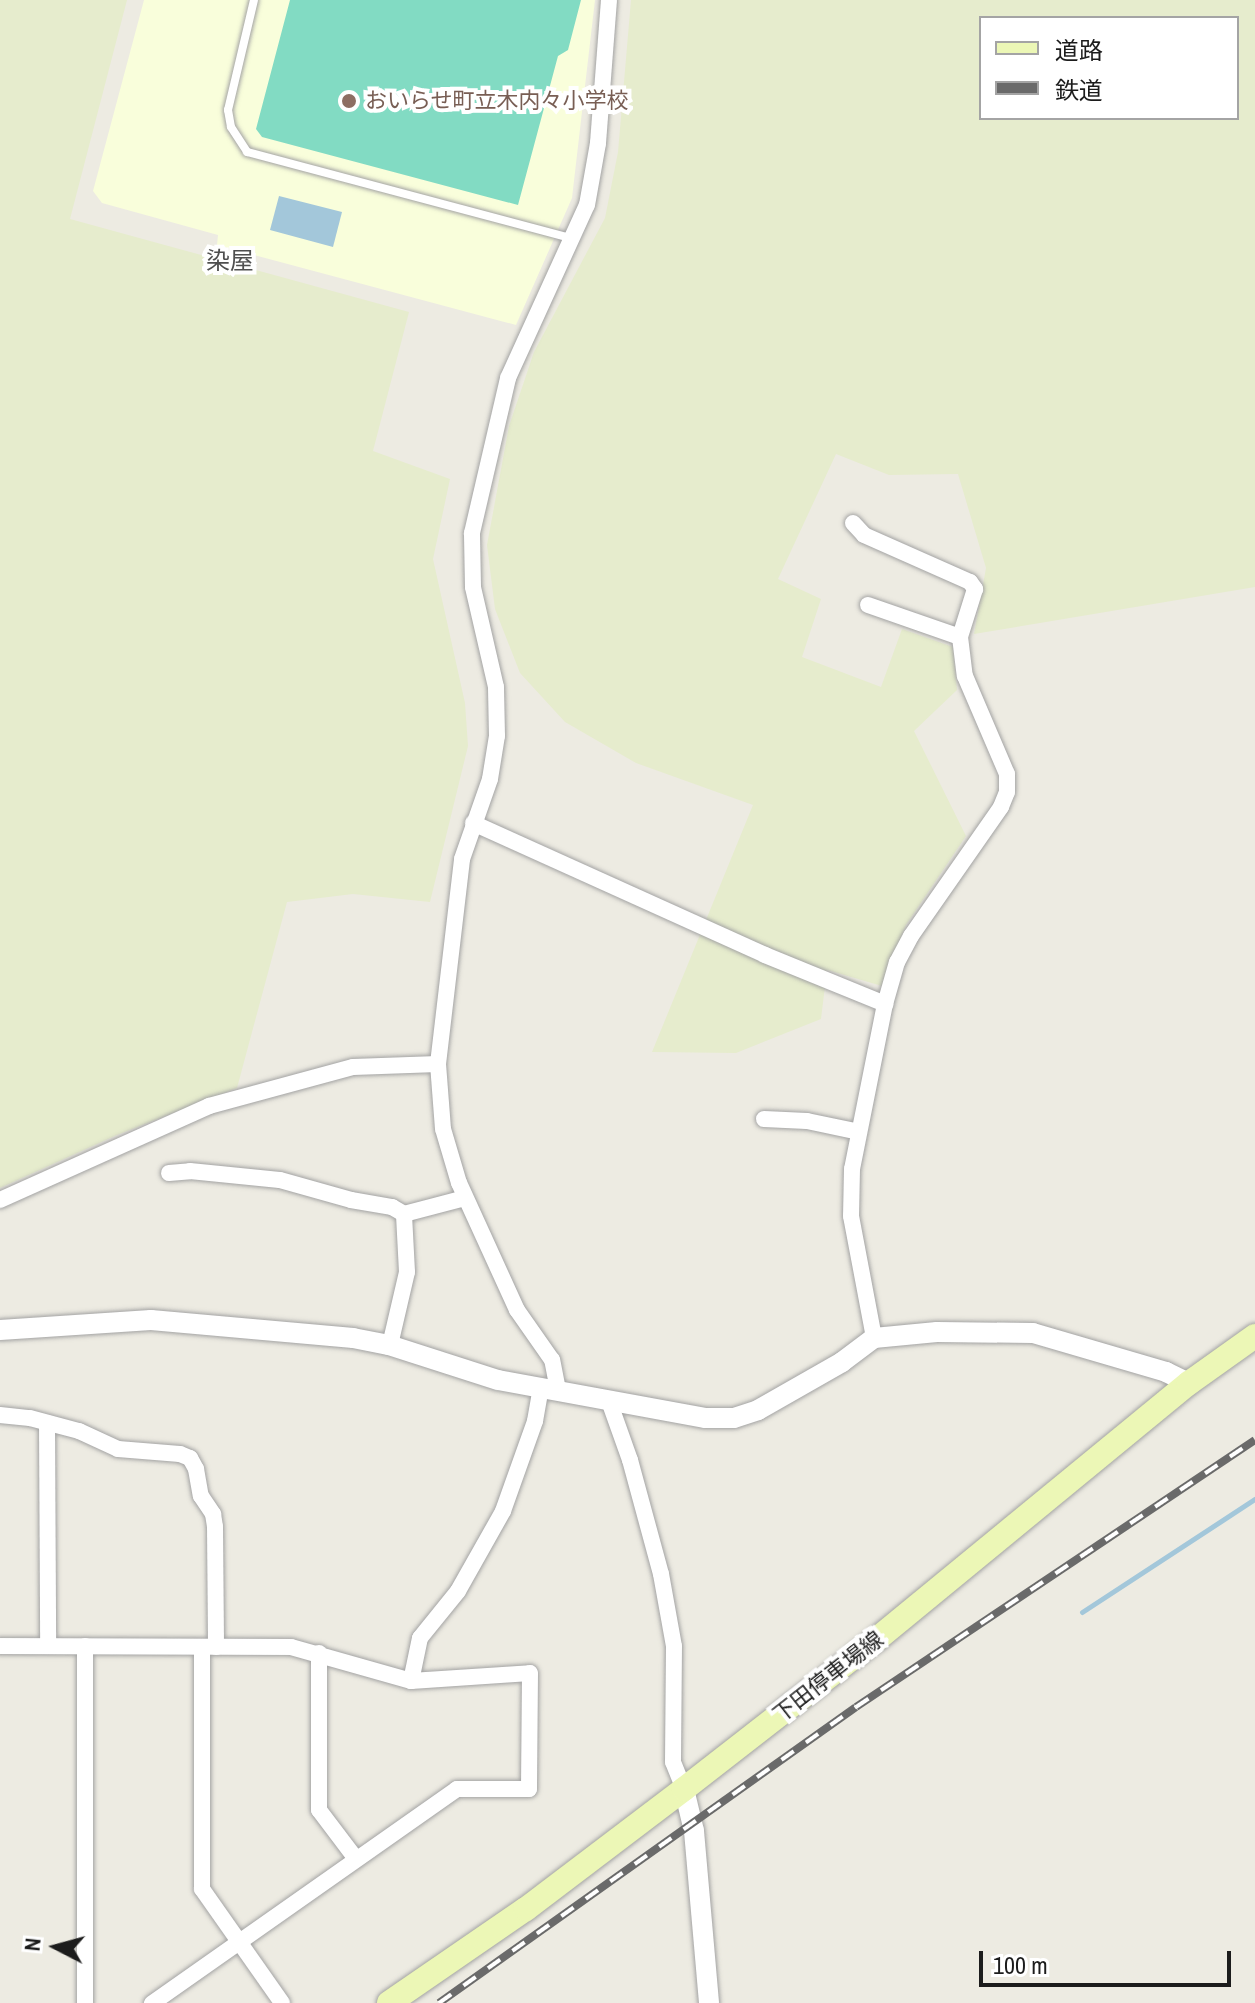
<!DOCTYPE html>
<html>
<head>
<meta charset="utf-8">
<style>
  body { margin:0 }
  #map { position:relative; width:1255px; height:2003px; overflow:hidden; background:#edebe2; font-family:"Archivo Narrow","Noto Sans JP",sans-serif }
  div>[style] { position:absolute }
  .education>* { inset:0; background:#f9fedb }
  .farmland>* { inset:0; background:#e6eccd }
  .pitch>* { inset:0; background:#82dbc3 }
  .water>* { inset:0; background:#a3c7da }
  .stream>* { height:5px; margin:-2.5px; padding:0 2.5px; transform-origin:2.5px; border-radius:2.5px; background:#a3c7da }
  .roads { filter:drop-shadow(0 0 2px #a3a3a3) drop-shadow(0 0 2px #a3a3a3) }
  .service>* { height:8px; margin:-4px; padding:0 4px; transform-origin:4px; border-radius:4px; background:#fff }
  .minor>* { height:16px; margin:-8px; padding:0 8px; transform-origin:8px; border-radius:8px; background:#fff }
  .tertiary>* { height:20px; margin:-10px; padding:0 10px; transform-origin:10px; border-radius:10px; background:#fff }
  .secondary>* { height:24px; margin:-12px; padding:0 12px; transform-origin:12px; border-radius:12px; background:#ecf7b6 }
  .rail>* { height:8px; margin-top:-4px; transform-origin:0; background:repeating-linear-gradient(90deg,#fff 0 15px,#6a6a6a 0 30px); box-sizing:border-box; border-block:2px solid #6a6a6a }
  .dots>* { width:22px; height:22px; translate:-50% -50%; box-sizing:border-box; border:4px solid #fff; border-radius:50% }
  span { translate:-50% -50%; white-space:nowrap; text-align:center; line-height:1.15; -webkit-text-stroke:8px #fff; paint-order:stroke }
  .education-label { font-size:22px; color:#785e54 }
  .left { translate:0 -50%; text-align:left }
  .street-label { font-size:22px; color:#1c1c1c }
  .neighbourhood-label { font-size:24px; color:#4f4f4f }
  .legend { position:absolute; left:979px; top:16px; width:260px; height:104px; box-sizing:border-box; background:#fff; border:2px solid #a4a4a4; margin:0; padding:10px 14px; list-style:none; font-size:24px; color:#1c1c1c }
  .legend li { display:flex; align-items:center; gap:16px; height:40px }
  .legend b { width:40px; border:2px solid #a4a4a4 }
  .north { position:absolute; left:16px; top:1907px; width:80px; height:80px; -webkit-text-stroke:6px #fff; paint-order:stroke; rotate:276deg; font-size:22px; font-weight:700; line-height:32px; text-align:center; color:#1c1c1c }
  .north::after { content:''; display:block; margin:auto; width:28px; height:36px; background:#1c1c1c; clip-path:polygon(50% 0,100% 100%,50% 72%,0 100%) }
  .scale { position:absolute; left:979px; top:1951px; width:252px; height:36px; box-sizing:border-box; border:4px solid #1c1c1c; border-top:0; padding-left:10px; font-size:24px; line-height:28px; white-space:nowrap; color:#1c1c1c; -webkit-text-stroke:6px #fff; paint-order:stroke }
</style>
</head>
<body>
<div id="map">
  <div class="education">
    <i style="clip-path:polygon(144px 0,595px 0,572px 198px,516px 325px,217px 245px,218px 235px,102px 203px,93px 191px)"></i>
  </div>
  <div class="farmland">
    <i style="clip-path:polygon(0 0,127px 0,70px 219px,409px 312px,373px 451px,450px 479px,433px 559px,465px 703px,468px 746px,430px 902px,353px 894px,287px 902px,237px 1088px,117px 1135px,0 1188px)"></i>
    <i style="clip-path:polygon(evenodd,631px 0,1255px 0,1255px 587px,974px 634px,986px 568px,958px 474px,889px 475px,836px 454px,778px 579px,821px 599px,802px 657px,881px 687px,902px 629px,953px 647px,957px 690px,914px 731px,966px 836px,906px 925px,882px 986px,827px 970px,821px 1019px,736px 1053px,652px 1052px,753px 805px,636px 763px,565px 722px,520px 673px,495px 609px,487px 545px,509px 426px,534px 352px,605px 218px,618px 152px,631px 0,981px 18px,1237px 18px,1237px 118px,981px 118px,981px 18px)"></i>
  </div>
  <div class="pitch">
    <i style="clip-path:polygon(290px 0,581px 0,568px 50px,558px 56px,518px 205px,262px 137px,256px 129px)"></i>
  </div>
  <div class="water">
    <i style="clip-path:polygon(279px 196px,342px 212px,333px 247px,270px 230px)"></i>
  </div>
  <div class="stream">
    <i style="left:1082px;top:1612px;width:207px;rotate:-33.2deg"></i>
  </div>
  <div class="roads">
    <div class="service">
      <i style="left:254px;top:0;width:113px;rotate:103.3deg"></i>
      <i style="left:228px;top:110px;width:17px;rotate:80deg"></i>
      <i style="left:231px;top:127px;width:30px;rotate:57deg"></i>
      <i style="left:247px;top:152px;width:337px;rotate:14.9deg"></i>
    </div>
    <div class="minor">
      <i style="left:853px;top:523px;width:16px;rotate:47deg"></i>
      <i style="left:864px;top:535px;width:116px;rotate:23.9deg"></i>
      <i style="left:970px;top:582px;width:9px;rotate:54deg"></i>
      <i style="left:975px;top:589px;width:50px;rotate:107.4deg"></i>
      <i style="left:868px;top:605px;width:97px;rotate:19.2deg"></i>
      <i style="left:960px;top:637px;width:39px;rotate:83deg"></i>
      <i style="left:965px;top:676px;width:107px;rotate:66.8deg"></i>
      <i style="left:1007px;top:774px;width:18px;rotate:90deg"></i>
      <i style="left:1007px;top:792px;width:16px;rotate:112deg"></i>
      <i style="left:1001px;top:807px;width:157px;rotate:124.9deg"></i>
      <i style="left:911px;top:936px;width:30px;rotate:118deg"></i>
      <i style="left:897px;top:962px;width:44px;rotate:105.9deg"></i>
      <i style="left:885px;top:1004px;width:168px;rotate:101.3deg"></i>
      <i style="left:852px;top:1169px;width:47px;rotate:91.2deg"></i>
      <i style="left:851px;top:1216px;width:124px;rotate:79.3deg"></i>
      <i style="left:473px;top:823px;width:320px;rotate:24.3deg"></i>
      <i style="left:765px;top:955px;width:130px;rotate:22.2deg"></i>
      <i style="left:764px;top:1119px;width:43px;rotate:2.7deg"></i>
      <i style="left:807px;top:1121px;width:53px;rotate:11.9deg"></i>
      <i style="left:169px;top:1173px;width:21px;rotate:-5deg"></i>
      <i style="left:190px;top:1171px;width:90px;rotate:5.7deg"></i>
      <i style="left:280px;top:1180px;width:74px;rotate:15.7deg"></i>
      <i style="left:351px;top:1200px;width:42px;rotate:9.7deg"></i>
      <i style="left:392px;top:1207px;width:14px;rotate:30deg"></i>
      <i style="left:404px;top:1214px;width:63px;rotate:-14.7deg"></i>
      <i style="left:0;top:1200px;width:229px;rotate:-24.2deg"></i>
      <i style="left:209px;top:1106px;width:149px;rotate:-15.2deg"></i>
      <i style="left:353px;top:1067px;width:85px;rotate:-2deg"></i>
      <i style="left:390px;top:1345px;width:75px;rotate:-76.9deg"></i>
      <i style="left:407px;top:1272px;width:58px;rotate:-93deg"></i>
      <i style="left:558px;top:1390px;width:31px;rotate:-101deg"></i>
      <i style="left:552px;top:1360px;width:61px;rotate:-125deg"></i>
      <i style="left:517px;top:1310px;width:140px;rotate:-114.5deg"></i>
      <i style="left:459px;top:1183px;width:56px;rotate:-106.5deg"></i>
      <i style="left:443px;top:1129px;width:65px;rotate:-94.4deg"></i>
      <i style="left:438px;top:1064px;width:206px;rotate:-83.3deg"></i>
      <i style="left:462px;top:859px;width:85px;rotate:-70.7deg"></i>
      <i style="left:490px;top:779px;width:44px;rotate:-80.8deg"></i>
      <i style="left:497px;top:736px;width:49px;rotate:-91.2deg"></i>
      <i style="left:496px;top:687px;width:103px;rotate:-103deg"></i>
      <i style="left:473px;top:587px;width:54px;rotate:-91.1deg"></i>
      <i style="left:472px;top:533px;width:159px;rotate:-76.9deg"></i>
      <i style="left:508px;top:378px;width:190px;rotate:-65.5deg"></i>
      <i style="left:587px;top:205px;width:63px;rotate:-79.9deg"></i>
      <i style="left:598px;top:143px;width:143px;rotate:-85.6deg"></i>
      <i style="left:609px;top:1401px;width:63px;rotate:70.4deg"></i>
      <i style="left:630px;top:1460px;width:118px;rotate:74.8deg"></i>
      <i style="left:661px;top:1574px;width:73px;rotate:79.8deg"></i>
      <i style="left:674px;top:1646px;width:116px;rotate:90.5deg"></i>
      <i style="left:673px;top:1762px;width:29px;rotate:68deg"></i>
      <i style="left:0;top:1415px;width:30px;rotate:6deg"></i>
      <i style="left:30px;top:1418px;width:51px;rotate:14.9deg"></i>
      <i style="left:79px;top:1431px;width:43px;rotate:24.8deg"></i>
      <i style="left:118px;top:1449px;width:62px;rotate:4.6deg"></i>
      <i style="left:180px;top:1454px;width:11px;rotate:22deg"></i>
      <i style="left:190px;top:1458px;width:13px;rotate:61deg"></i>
      <i style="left:196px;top:1469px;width:27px;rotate:80deg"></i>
      <i style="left:201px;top:1496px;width:22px;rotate:56deg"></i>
      <i style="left:213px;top:1514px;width:13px;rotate:81deg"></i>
      <i style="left:215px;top:1527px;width:120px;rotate:89.5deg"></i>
      <i style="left:47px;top:1423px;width:223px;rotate:89.7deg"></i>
      <i style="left:0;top:1646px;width:291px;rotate:0.2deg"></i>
      <i style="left:291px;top:1647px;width:125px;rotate:15.8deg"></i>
      <i style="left:411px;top:1681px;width:119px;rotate:-3.8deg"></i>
      <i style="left:530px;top:1673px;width:116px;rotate:90.5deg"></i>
      <i style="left:529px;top:1789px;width:72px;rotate:180deg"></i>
      <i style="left:457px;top:1789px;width:373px;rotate:144.9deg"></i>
      <i style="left:85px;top:1646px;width:357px;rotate:90deg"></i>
      <i style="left:202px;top:1647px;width:242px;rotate:90deg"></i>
      <i style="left:202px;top:1889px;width:139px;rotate:54.9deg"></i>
      <i style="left:319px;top:1653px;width:157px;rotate:90deg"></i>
      <i style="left:319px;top:1810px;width:61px;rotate:52.9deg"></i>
      <i style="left:411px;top:1681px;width:44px;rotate:-78.2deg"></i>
      <i style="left:420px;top:1638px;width:60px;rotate:-51deg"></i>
      <i style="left:458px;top:1591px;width:92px;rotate:-60.6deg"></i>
      <i style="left:503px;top:1511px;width:96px;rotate:-70.4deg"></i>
      <i style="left:535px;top:1421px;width:34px;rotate:-80deg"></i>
    </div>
    <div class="tertiary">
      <i style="left:0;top:1330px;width:151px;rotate:-3.8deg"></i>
      <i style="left:151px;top:1320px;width:203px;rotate:5.1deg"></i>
      <i style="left:353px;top:1338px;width:37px;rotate:11deg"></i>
      <i style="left:389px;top:1345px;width:114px;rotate:17.8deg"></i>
      <i style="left:498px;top:1380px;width:210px;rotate:10.4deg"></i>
      <i style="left:705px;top:1418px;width:29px"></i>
      <i style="left:734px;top:1418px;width:25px;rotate:-18deg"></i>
      <i style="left:758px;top:1410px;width:97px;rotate:-29.7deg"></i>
      <i style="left:842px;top:1362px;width:40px;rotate:-37deg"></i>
      <i style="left:874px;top:1338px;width:63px;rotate:-5.4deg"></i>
      <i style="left:937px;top:1332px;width:96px;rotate:0.6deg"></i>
      <i style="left:1033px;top:1333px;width:139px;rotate:16.3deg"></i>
      <i style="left:1166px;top:1372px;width:25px;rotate:26deg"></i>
      <i style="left:684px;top:1789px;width:43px;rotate:76.6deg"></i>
      <i style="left:694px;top:1831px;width:173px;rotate:85deg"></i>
    </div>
    <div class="secondary">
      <i style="left:389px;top:2003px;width:166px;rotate:-34.5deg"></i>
      <i style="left:526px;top:1909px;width:198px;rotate:-37.2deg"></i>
      <i style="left:684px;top:1789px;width:244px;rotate:-37.9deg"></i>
      <i style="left:877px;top:1639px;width:404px;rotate:-39.4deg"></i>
      <i style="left:1189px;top:1383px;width:81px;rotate:-35.5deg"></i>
    </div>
  </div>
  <div class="rail">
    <i style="left:439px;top:2003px;width:511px;rotate:-35.37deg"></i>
    <i style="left:856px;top:1707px;width:480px;rotate:-33.8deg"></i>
  </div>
  <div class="dots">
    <i style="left:349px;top:101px;background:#8d6e63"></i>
  </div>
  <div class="education-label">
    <span class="left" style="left:365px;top:101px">おいらせ町立木内々小学校</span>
  </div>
  <div class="street-label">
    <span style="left:828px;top:1677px;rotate:-38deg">下田停車場線</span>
  </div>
  <div class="neighbourhood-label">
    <span style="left:230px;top:261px">染屋</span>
  </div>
  <ul class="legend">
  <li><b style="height:10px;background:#ecf7b6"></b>道路</li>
  <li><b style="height:10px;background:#6a6a6a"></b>鉄道</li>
  </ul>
  <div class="north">N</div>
  <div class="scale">100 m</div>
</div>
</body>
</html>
